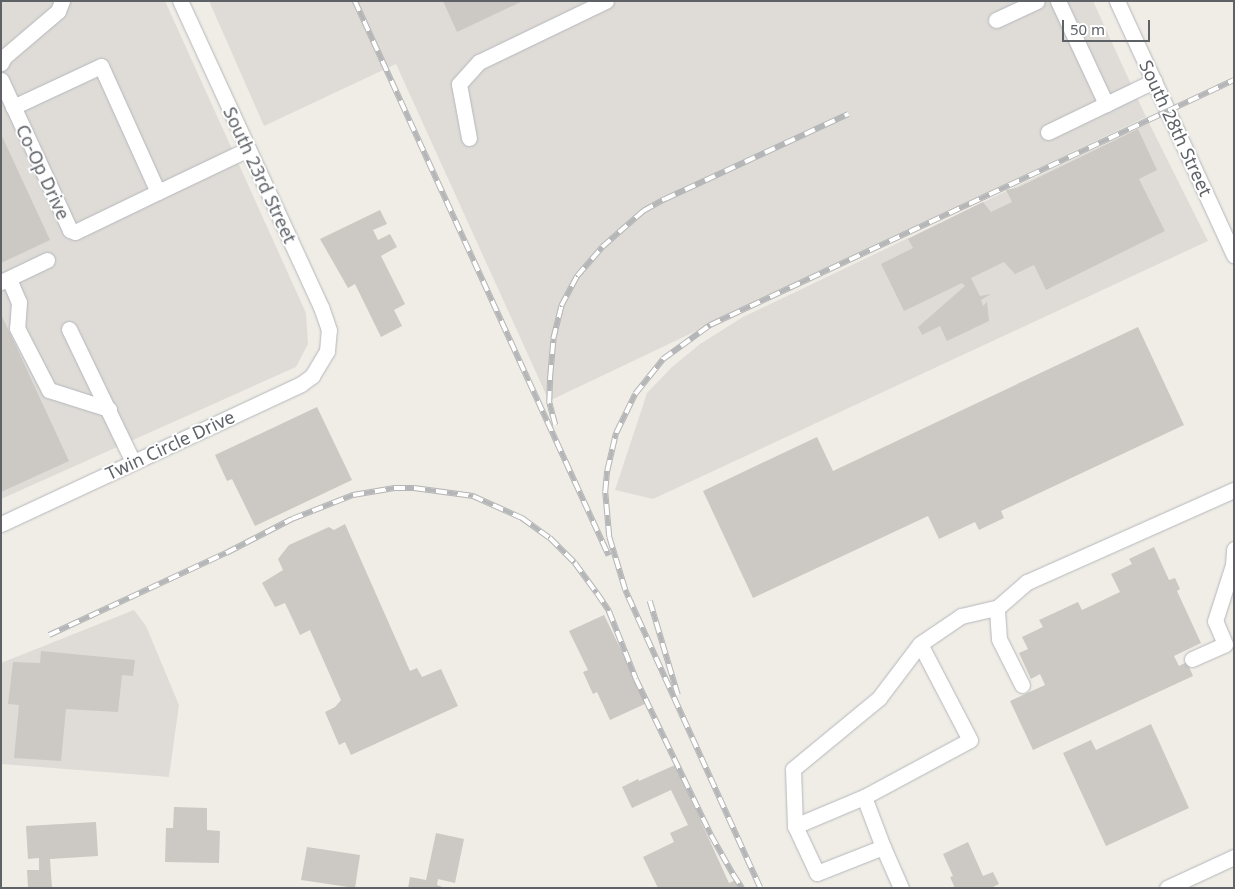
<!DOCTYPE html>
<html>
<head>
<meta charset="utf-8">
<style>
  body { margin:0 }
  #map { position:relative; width:1235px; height:889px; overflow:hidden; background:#f0ede6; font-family:"Noto Sans",sans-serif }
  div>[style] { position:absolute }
  .industrial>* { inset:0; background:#dfdcd8 }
  .building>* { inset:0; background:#ccc8c3 }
  .roads { filter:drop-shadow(0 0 1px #b4b7bb) drop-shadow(0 0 1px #b4b7bb) }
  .minor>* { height:15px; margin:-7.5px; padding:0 7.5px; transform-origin:7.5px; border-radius:7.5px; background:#fff }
  .rail>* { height:5.5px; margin-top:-2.75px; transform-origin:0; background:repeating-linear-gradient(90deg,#fff 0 11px,#b5b6b7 0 22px); box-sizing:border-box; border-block:1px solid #b5b6b7 }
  span { translate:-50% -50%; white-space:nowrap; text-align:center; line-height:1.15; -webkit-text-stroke:4px #fff; paint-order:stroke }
  .street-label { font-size:18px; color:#5e6267 }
  .frame { position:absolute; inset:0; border:2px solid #5e6267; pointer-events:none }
  .scale { position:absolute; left:1062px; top:20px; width:88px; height:22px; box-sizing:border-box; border:2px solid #5e6267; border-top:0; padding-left:6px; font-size:15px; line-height:18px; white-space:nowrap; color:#5e6267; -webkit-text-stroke:4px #fff; paint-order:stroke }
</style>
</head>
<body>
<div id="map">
  <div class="industrial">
    <i style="clip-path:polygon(1px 1px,165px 1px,306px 313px,308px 344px,296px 367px,1px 499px)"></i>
    <i style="clip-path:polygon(209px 1px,1093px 1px,1146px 117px,549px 401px,396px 64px,264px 126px)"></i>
    <i style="clip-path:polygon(1149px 123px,1208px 241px,653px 499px,615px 490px,647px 393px,672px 367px,700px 344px,743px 317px)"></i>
    <i style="clip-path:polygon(134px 610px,146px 626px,179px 705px,169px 777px,1px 764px,1px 663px)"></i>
  </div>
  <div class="building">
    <i style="clip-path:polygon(443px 1px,523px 1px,457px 32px)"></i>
    <i style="clip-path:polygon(1138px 129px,1157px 170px,1139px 179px,1165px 231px,1046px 290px,1034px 265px,1015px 274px,1004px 262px,971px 278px,980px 296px,991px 294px,981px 300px,983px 306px,987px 302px,989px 321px,947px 341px,940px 326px,922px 335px,918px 327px,965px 286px,962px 283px,904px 311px,881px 264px,913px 248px,908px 239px,910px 238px,983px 202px,991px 212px,1012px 202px,1006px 190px,1017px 188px)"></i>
    <i style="clip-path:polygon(1px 134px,50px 240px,1px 263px)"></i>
    <i style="clip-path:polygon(380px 210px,387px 224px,373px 230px,378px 240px,390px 234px,397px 247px,381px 256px,405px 304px,394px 310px,402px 326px,381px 337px,355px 284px,348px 288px,320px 239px)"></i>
    <i style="clip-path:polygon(1px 314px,69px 461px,1px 492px)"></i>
    <i style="clip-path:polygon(1138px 327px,1184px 425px,1001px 511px,1004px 518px,979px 530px,975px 522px,939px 539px,928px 516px,753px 598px,703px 491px,817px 437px,833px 471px)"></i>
    <i style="clip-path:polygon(317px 407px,352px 480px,255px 526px,232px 479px,227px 481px,215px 455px)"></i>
    <i style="clip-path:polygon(345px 524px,410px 671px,417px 668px,422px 677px,441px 669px,458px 706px,351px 755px,345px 742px,339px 745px,325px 712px,335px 707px,341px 700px,310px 630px,300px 635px,285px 603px,275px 607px,262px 583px,283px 570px,278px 559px,289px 545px,329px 527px,334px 530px)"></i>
    <i style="clip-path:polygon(1154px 547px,1169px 580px,1175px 578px,1180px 589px,1177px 591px,1201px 643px,1174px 656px,1179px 666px,1187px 662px,1193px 676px,1033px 750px,1010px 701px,1045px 685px,1040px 674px,1031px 679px,1019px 653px,1028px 649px,1022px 637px,1043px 627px,1039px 620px,1078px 602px,1082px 610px,1120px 592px,1111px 574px,1132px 564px,1129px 559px)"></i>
    <i style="clip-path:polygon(604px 615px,647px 703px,610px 720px,597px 692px,593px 694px,583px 672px,588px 670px,569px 631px)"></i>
    <i style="clip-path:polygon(41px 651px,135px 660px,133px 676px,122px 675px,118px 712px,66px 709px,61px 761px,14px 758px,19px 705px,8px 704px,13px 662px,40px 663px)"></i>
    <i style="clip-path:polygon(1151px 724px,1189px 808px,1106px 846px,1063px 753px,1091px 740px,1096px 750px)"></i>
    <i style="clip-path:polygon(675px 765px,729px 883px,738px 879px,742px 888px,658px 888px,643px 857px,674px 842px,670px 833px,688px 825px,671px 790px,632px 808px,622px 787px,638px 779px,639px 781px)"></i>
    <i style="clip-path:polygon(174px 807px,207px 808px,207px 830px,220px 831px,219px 863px,165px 862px,166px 828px,173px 828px)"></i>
    <i style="clip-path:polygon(96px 822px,98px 856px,50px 859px,52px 888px,28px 888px,27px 870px,39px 870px,39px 858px,28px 859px,26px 826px)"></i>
    <i style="clip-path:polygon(436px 833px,464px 839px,455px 883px,438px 879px,437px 885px,445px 888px,408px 888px,410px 877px,426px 880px)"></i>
    <i style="clip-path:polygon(968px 842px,983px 876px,993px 872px,999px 884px,991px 888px,955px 888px,950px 877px,953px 876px,943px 854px)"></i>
    <i style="clip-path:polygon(307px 847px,360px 855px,355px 888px,301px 880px)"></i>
  </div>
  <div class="roads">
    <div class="minor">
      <i style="left:1058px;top:1px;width:114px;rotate:65deg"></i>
      <i style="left:1117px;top:1px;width:280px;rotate:65.3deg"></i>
      <i style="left:996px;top:20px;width:45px;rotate:-24.9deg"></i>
      <i style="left:1px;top:63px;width:7px;rotate:-63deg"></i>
      <i style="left:4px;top:57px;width:71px;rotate:-40.4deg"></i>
      <i style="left:58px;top:11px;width:11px;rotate:-68deg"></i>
      <i style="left:1px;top:80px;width:165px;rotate:65.3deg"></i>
      <i style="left:70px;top:230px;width:5px;rotate:22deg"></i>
      <i style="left:75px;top:232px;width:92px;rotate:-25.7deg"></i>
      <i style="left:13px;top:107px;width:97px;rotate:-25deg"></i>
      <i style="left:101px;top:66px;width:138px;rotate:65.7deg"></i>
      <i style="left:158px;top:192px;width:100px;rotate:-25.5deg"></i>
      <i style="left:1048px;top:132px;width:118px;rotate:-25.7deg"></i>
      <i style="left:469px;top:138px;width:55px;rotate:-100.5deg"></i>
      <i style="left:459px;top:84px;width:30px;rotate:-48deg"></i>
      <i style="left:479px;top:62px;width:141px;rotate:-25.7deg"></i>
      <i style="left:9px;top:279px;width:25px;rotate:67deg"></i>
      <i style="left:19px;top:302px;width:26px;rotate:94deg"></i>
      <i style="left:17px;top:328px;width:70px;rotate:62.7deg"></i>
      <i style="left:49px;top:390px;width:63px;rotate:17.6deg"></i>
      <i style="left:1px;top:282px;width:51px;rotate:-25.6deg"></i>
      <i style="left:69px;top:329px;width:148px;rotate:64.3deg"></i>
      <i style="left:1px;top:524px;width:331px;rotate:-25deg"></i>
      <i style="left:301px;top:384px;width:14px;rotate:-36deg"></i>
      <i style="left:312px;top:376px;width:29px;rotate:-59deg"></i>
      <i style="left:327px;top:351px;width:21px;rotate:-85deg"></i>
      <i style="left:329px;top:330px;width:24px;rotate:-109deg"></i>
      <i style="left:321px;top:307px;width:337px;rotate:-114.7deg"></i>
      <i style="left:1192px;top:659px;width:36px;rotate:-24deg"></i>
      <i style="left:1225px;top:644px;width:25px;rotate:-113deg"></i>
      <i style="left:1215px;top:621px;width:59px;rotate:-72.2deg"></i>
      <i style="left:1233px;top:565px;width:16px;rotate:-86deg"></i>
      <i style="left:1022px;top:685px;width:51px;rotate:-116.6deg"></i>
      <i style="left:999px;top:639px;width:31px;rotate:-94deg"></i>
      <i style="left:997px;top:608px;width:40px;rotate:-41deg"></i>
      <i style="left:1027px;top:582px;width:227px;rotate:-24deg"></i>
      <i style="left:864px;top:797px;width:53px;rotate:69.2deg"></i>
      <i style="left:795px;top:826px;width:75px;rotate:-22.8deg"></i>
      <i style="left:864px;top:797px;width:120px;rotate:-28.3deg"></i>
      <i style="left:970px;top:740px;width:108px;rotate:-117.5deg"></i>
      <i style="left:901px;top:888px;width:45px;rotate:-113.7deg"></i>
      <i style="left:883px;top:847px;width:71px;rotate:158.5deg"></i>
      <i style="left:817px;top:873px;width:52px;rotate:-115.1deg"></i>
      <i style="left:795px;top:826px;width:57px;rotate:-92deg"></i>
      <i style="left:793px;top:769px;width:112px;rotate:-39.5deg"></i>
      <i style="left:879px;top:698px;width:68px;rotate:-52.8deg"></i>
      <i style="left:920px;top:644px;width:50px;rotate:-34.3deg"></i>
      <i style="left:961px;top:616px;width:37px;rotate:-13deg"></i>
      <i style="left:1167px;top:888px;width:74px;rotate:-24.8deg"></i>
    </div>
  </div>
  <div class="rail">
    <i style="left:355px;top:1px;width:610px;rotate:65.41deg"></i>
    <i style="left:555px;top:425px;width:24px;rotate:-105deg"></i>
    <i style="left:549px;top:402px;width:26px;rotate:-88deg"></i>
    <i style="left:550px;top:376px;width:37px;rotate:-85deg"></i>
    <i style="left:553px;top:339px;width:34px;rotate:-76deg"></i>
    <i style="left:561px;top:306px;width:34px;rotate:-62deg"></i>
    <i style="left:577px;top:276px;width:38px;rotate:-49deg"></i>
    <i style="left:602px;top:247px;width:55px;rotate:-41.3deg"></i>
    <i style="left:643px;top:211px;width:25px;rotate:-29deg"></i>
    <i style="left:665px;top:199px;width:202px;rotate:-24.9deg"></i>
    <i style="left:650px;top:601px;width:98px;rotate:73.4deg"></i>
    <i style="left:49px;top:635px;width:195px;rotate:-24.9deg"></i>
    <i style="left:226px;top:553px;width:74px;rotate:-27.3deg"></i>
    <i style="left:292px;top:519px;width:66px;rotate:-21.5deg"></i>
    <i style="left:353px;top:495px;width:42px;rotate:-9.7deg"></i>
    <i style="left:394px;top:488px;width:20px"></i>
    <i style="left:414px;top:488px;width:60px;rotate:7.7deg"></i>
    <i style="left:473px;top:496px;width:54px;rotate:24.2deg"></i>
    <i style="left:522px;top:518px;width:34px;rotate:36deg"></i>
    <i style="left:550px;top:538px;width:35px;rotate:45deg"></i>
    <i style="left:575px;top:563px;width:37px;rotate:54deg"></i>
    <i style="left:597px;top:593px;width:22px;rotate:56deg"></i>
    <i style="left:609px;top:611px;width:73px;rotate:68.3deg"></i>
    <i style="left:636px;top:679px;width:173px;rotate:64.3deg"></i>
    <i style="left:711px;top:835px;width:45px;rotate:60.6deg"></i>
    <i style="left:733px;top:874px;width:17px;rotate:57deg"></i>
    <i style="left:760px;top:888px;width:327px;rotate:-114.4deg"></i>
    <i style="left:625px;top:590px;width:55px;rotate:-106.8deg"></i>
    <i style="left:609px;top:537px;width:45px;rotate:-95.1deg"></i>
    <i style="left:605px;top:492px;width:21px;rotate:-85deg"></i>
    <i style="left:607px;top:471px;width:39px;rotate:-77deg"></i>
    <i style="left:616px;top:433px;width:43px;rotate:-64deg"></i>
    <i style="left:635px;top:394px;width:45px;rotate:-51.3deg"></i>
    <i style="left:663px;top:359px;width:58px;rotate:-35.9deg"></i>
    <i style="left:710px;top:325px;width:578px;rotate:-25.06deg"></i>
  </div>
  <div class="street-label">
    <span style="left:1176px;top:128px;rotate:65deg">South 28th Street</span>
    <span style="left:43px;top:172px;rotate:65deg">Co-Op Drive</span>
    <span style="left:260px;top:175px;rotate:65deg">South 23rd Street</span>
    <span style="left:170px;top:445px;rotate:-25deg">Twin Circle Drive</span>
  </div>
  <div class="frame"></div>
  <div class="scale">50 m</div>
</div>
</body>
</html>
